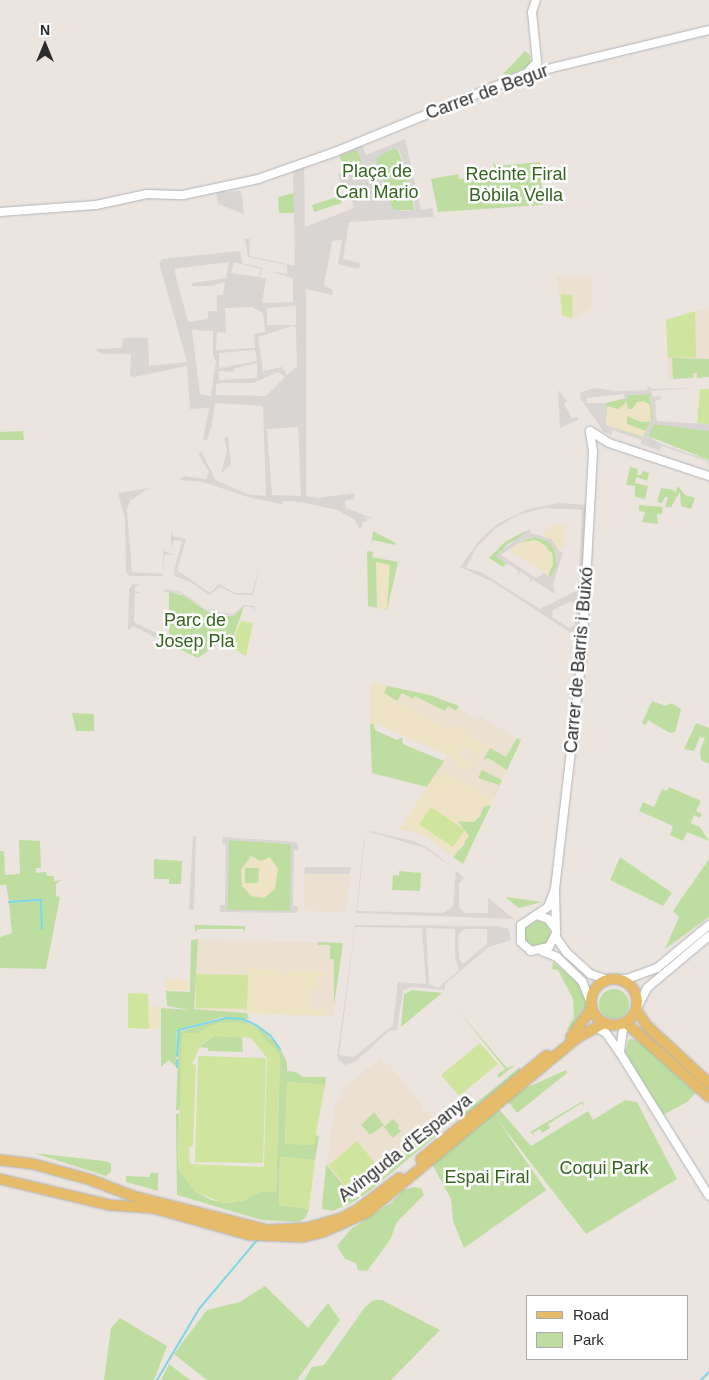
<!DOCTYPE html>
<html>
<head>
<meta charset="utf-8">
<style>
  body { margin:0 }
  #map { position:relative; width:709px; height:1380px; overflow:hidden; background:#ece5df; font-family:Arial,sans-serif }
  div>[style] { position:absolute }
  .education>* { inset:0; background:#ece0d0 }
  .green>* { inset:0; background:#bddea0 }
  .round { border-radius:50% }
  .sand>* { inset:0; background:#eee3c5 }
  .pitch>* { inset:0; background:#cfe59d }
  .plaza>* { inset:0; background:#d9d5d2 }
  .stream>* { height:2px; margin:-1px; padding:0 1px; transform-origin:1px; border-radius:1px; background:#7bd6e6 }
  .roads { filter:drop-shadow(0 0 1px #afb3bb) drop-shadow(0 0 1px #afb3bb) }
  .minor>* { height:8px; margin:-4px; padding:0 4px; transform-origin:4px; border-radius:4px; background:#fff }
  .major>* { height:10px; margin:-5px; padding:0 5px; transform-origin:5px; border-radius:5px; background:#e6bb6a }
  .major>.ring { margin:-5px; padding:0; box-sizing:content-box; background:none; border:10px solid #e6bb6a; border-radius:50% }
  span { translate:-50% -50%; white-space:nowrap; text-align:center; line-height:1.15; -webkit-text-stroke:5px #fff; paint-order:stroke }
  .street-label { font-size:18px; color:#2c2c2c }
  .park-label { font-size:18px; color:#366420 }
  .legend { position:absolute; left:526px; top:1295px; width:162px; height:65px; box-sizing:border-box; background:#fff; border:1px solid #ababab; margin:0; padding:6px 9px; list-style:none; font-size:15px; color:#2c2c2c }
  .legend li { display:flex; align-items:center; gap:10px; height:25px }
  .legend b { width:25px; border:1px solid #ababab }
  .north { position:absolute; left:20px; top:20px; width:50px; height:50px; -webkit-text-stroke:4px #fff; paint-order:stroke; rotate:0deg; font-size:14px; font-weight:700; line-height:20px; text-align:center; color:#2c2c2c }
  .north::after { content:''; display:block; margin:auto; width:18px; height:22px; background:#2c2c2c; clip-path:polygon(50% 0,100% 100%,50% 72%,0 100%) }
</style>
</head>
<body>
<div id="map">
  <div class="education">
    <i style="clip-path:polygon(556px 276px,592px 276px,592px 308px,571px 319px,562px 317px)"></i>
    <i style="clip-path:polygon(709px 308px,709px 377px,668px 379px,666px 320px)"></i>
    <i style="clip-path:polygon(375px 682px,446px 701px,478px 720px,480px 716px,521px 740px,463px 864px,427px 837px,400px 829px,447px 755px,377px 724px,370px 724px,370px 687px)"></i>
    <i style="clip-path:polygon(304px 874px,350px 874px,346px 912px,304px 911px)"></i>
    <i style="clip-path:polygon(195px 939px,343px 943px,333px 1016px,194px 1009px)"></i>
    <i style="clip-path:polygon(380px 1058px,385px 1065px,388px 1063px,423px 1106px,420px 1108px,424px 1112px,427px 1110px,437px 1122px,434px 1125px,439px 1131px,361px 1195px,323px 1210px,321px 1202px,335px 1105px,348px 1085px)"></i>
  </div>
  <div class="green">
    <i style="clip-path:polygon(525px 51px,530px 55px,531px 65px,508px 76px,503px 74px)"></i>
    <i style="clip-path:polygon(397px 148px,411px 185px,414px 210px,358px 210px,339px 154px,357px 150px,362px 156px)"></i>
    <i style="clip-path:polygon(493px 161px,496px 166px,540px 162px,543px 205px,438px 212px,431px 179px,458px 174px,459px 179px,471px 178px,471px 181px,495px 178px)"></i>
    <i style="clip-path:polygon(294px 193px,294px 213px,279px 213px,278px 197px)"></i>
    <i style="clip-path:polygon(340px 196px,342px 203px,314px 212px,312px 205px)"></i>
    <i style="clip-path:polygon(672px 358px,709px 359px,709px 377px,697px 378px,697px 373px,693px 373px,693px 378px,673px 379px)"></i>
    <i style="clip-path:polygon(649px 394px,653px 417px,642px 438px,607px 425px,606px 403px,627px 398px,627px 395px)"></i>
    <i style="clip-path:polygon(653px 424px,709px 429px,709px 460px,648px 436px)"></i>
    <i style="clip-path:polygon(23px 431px,24px 440px,0 440px,0 432px)"></i>
    <i style="clip-path:polygon(630px 467px,638px 469px,637px 475px,641px 475px,643px 471px,649px 473px,647px 481px,636px 477px,635px 483px,648px 486px,645px 499px,635px 497px,635px 486px,626px 485px)"></i>
    <i style="clip-path:polygon(678px 486px,685px 495px,695px 498px,691px 509px,681px 506px,680px 492px,671px 507px,665px 507px,668px 497px,665px 497px,662px 503px,657px 502px,661px 488px,674px 490px,675px 493px)"></i>
    <i style="clip-path:polygon(639px 505px,663px 507px,662px 514px,657px 514px,658px 524px,642px 522px,645px 512px,639px 511px)"></i>
    <i style="clip-path:polygon(373px 531px,396px 543px,396px 545px,373px 540px,371px 545px)"></i>
    <i style="clip-path:polygon(525px 531px,526px 534px,508px 544px,496px 556px,506px 563px,503px 567px,489px 558px,505px 542px)"></i>
    <i style="clip-path:polygon(533px 536px,548px 541px,555px 549px,557px 566px,551px 577px,548px 575px,553px 557px,546px 546px,534px 540px,518px 543px)"></i>
    <i style="clip-path:polygon(367px 551px,373px 552px,372px 557px,398px 562px,387px 610px,368px 606px)"></i>
    <i style="clip-path:polygon(169px 591px,184px 596px,207px 611px,225px 616px,234px 616px,244px 606px,230px 647px,220px 642px,198px 658px,160px 640px,162px 636px,169px 636px)"></i>
    <i style="clip-path:polygon(387px 686px,430px 695px,459px 706px,456px 711px,448px 706px,445px 711px,415px 696px,413px 699px,402px 693px,397px 701px,384px 693px)"></i>
    <i style="clip-path:polygon(652px 701px,666px 706px,672px 703px,681px 709px,675px 732px,670px 733px,648px 720px,646px 725px,642px 723px)"></i>
    <i style="clip-path:polygon(72px 713px,94px 714px,94px 731px,76px 731px)"></i>
    <i style="clip-path:polygon(374px 723px,375px 730px,397px 740px,402px 737px,403px 744px,444px 761px,427px 787px,372px 773px,370px 724px)"></i>
    <i style="clip-path:polygon(696px 723px,709px 728px,709px 764px,701px 760px,700px 750px,705px 738px,700px 737px,694px 751px,684px 749px)"></i>
    <i style="clip-path:polygon(517px 738px,521px 740px,507px 770px,488px 758px,483px 760px,490px 748px,506px 757px)"></i>
    <i style="clip-path:polygon(482px 770px,502px 780px,493px 800px,499px 785px,478px 778px)"></i>
    <i style="clip-path:polygon(669px 787px,701px 801px,696px 811px,702px 814px,700px 818px,694px 815px,691px 823px,700px 827px,709px 841px,687px 832px,683px 841px,670px 835px,673px 826px,639px 811px,643px 802px,654px 807px,662px 789px,667px 791px)"></i>
    <i style="clip-path:polygon(485px 804px,491px 805px,463px 864px,453px 857px,465px 844px,458px 821px,471px 822px,479px 818px)"></i>
    <i style="clip-path:polygon(19px 840px,40px 841px,41px 868px,36px 868px,36px 873px,46px 872px,47px 876px,54px 876px,54px 881px,61px 880px,56px 884px,56px 896px,60px 897px,46px 969px,0 968px,0 937px,12px 933px,9px 903px,40px 901px,43px 930px,42px 899px,9px 901px,6px 885px,0 885px,0 851px,4px 851px,5px 875px,20px 874px)"></i>
    <i style="clip-path:polygon(229px 840px,291px 844px,291px 911px,227px 910px)"></i>
    <i style="clip-path:polygon(620px 857px,672px 893px,663px 906px,610px 880px)"></i>
    <i style="clip-path:polygon(154px 859px,182px 861px,181px 884px,169px 884px,169px 879px,154px 879px)"></i>
    <i style="clip-path:polygon(709px 859px,709px 917px,665px 949px,679px 917px,673px 911px)"></i>
    <i style="clip-path:polygon(399px 871px,421px 873px,420px 891px,392px 890px,393px 875px,399px 876px)"></i>
    <i style="clip-path:polygon(506px 898px,507px 897px,542px 902px,519px 908px)"></i>
    <i class="round" style="left:524px;top:921px;width:26px;height:26px"></i>
    <i style="clip-path:polygon(195px 925px,245px 926px,245px 933px,243px 929px,198px 929px,195px 933px)"></i>
    <i style="clip-path:polygon(198px 939px,194px 1009px,247px 1013px,249px 1019px,223px 1017px,180px 1029px,177px 1032px,176px 1067px,169px 1060px,161px 1067px,161px 1008px,191px 1010px,167px 1006px,166px 991px,190px 992px,191px 940px)"></i>
    <i style="clip-path:polygon(318px 942px,343px 943px,334px 1006px,334px 959px,330px 959px,330px 945px,318px 945px)"></i>
    <i style="clip-path:polygon(553px 962px,578px 982px,586px 999px,586px 1009px,571px 1031px,567px 1030px,574px 1017px,573px 999px,558px 970px,552px 969px)"></i>
    <i class="round" style="left:599px;top:989px;width:30px;height:30px"></i>
    <i style="clip-path:polygon(412px 990px,442px 993px,401px 1027px,404px 994px)"></i>
    <i style="clip-path:polygon(457px 1009px,507px 1068px,515px 1065px,499px 1078px,497px 1075px,505px 1069px)"></i>
    <i style="clip-path:polygon(235px 1018px,248px 1022px,247px 1025px,219px 1023px,198px 1033px,179px 1110px,176px 1110px,179px 1032px,221px 1019px)"></i>
    <i style="clip-path:polygon(252px 1024px,267px 1034px,281px 1050px,287px 1062px,287px 1071px,296px 1072px,303px 1077px,326px 1077px,325px 1085px,287px 1082px,285px 1143px,314px 1145px,315px 1135px,319px 1136px,315px 1160px,280px 1157px,279px 1205px,309px 1209px,306px 1217px,299px 1222px,262px 1220px,177px 1195px,176px 1114px,179px 1114px,178px 1168px,196px 1192px,211px 1200px,227px 1203px,245px 1200px,259px 1192px,276px 1192px,280px 1056px)"></i>
    <i style="clip-path:polygon(214px 1036px,242px 1037px,243px 1052px,208px 1051px,208px 1048px,199px 1047px)"></i>
    <i style="clip-path:polygon(629px 1039px,638px 1040px,696px 1093px,687px 1102px,663px 1115px,625px 1052px)"></i>
    <i style="clip-path:polygon(520px 1067px,521px 1072px,464px 1119px,459px 1117px)"></i>
    <i style="clip-path:polygon(566px 1070px,567px 1073px,517px 1113px,507px 1100px,517px 1092px)"></i>
    <i style="clip-path:polygon(625px 1100px,637px 1102px,677px 1179px,586px 1234px,497px 1119px,546px 1190px,464px 1248px,453px 1221px,451px 1199px,432px 1164px,498px 1108px,531px 1146px,588px 1111px,593px 1120px)"></i>
    <i style="clip-path:polygon(583px 1101px,584px 1107px,582px 1103px,548px 1124px,550px 1128px,542px 1133px,540px 1129px,533px 1133px,536px 1137px,530px 1132px)"></i>
    <i style="clip-path:polygon(374px 1112px,384px 1125px,370px 1135px,361px 1125px)"></i>
    <i style="clip-path:polygon(393px 1119px,399px 1125px,398px 1130px,402px 1130px,393px 1138px,384px 1127px)"></i>
    <i style="clip-path:polygon(434px 1125px,441px 1132px,368px 1192px,353px 1202px,333px 1211px,322px 1209px,326px 1164px,355px 1199px,387px 1174px,394px 1165px,391px 1161px)"></i>
    <i style="clip-path:polygon(34px 1153px,104px 1161px,111px 1163px,111px 1172px,106px 1176px)"></i>
    <i style="clip-path:polygon(150px 1173px,158px 1173px,158px 1191px,126px 1182px,126px 1176px,150px 1177px)"></i>
    <i style="clip-path:polygon(414px 1187px,421px 1188px,424px 1195px,397px 1222px,390px 1240px,367px 1271px,358px 1270px,356px 1263px,345px 1259px,337px 1246px,351px 1229px,391px 1203px,403px 1190px)"></i>
    <i style="clip-path:polygon(265px 1286px,308px 1328px,328px 1303px,340px 1320px,297px 1380px,207px 1380px,174px 1354px,207px 1310px,240px 1302px)"></i>
    <i style="clip-path:polygon(374px 1300px,382px 1300px,440px 1330px,391px 1380px,304px 1380px,312px 1367px,324px 1365px,365px 1307px)"></i>
    <i style="clip-path:polygon(120px 1318px,167px 1346px,154px 1380px,104px 1380px,111px 1328px)"></i>
    <i style="clip-path:polygon(169px 1364px,190px 1380px,161px 1380px)"></i>
  </div>
  <div class="sand">
    <i style="clip-path:polygon(644px 401px,650px 405px,651px 421px,641px 422px,627px 416px,627px 424px,646px 431px,643px 437px,607px 425px,607px 406px,618px 409px,627px 402px,628px 409px,632px 409px,637px 402px)"></i>
    <i style="clip-path:polygon(554px 524px,565px 525px,564px 548px,559px 549px,542px 534px)"></i>
    <i style="clip-path:polygon(529px 541px,539px 541px,552px 553px,553px 565px,548px 575px,509px 550px,518px 543px)"></i>
    <i style="clip-path:polygon(376px 562px,390px 565px,387px 609px,377px 609px)"></i>
    <i style="clip-path:polygon(375px 682px,387px 686px,384px 693px,397px 702px,447px 730px,454px 724px,467px 731px,469px 737px,483px 744px,484px 749px,479px 758px,476px 756px,477px 752px,462px 746px,457px 754px,471px 764px,467px 772px,455px 766px,457px 761px,447px 755px,377px 724px,370px 724px,370px 687px)"></i>
    <i style="clip-path:polygon(443px 772px,493px 800px,491px 805px,481px 807px,475px 822px,458px 821px,469px 836px,453px 857px,424px 835px,400px 829px,435px 774px,440px 777px)"></i>
    <i style="clip-path:polygon(evenodd,251px 856px,261px 861px,270px 857px,278px 869px,275px 889px,264px 898px,251px 896px,242px 886px,241px 870px,251px 856px,245px 868px,259px 868px,258px 883px,245px 883px,245px 868px)"></i>
    <i style="clip-path:polygon(248px 968px,280px 971px,280px 978px,286px 978px,286px 971px,326px 972px,326px 977px,316px 977px,316px 986px,310px 987px,310px 1010px,325px 1010px,325px 1016px,247px 1013px)"></i>
    <i style="clip-path:polygon(166px 979px,188px 980px,188px 990px,166px 990px)"></i>
    <i style="clip-path:polygon(149px 1006px,160px 1007px,159px 1029px,149px 1029px)"></i>
  </div>
  <div class="pitch">
    <i style="clip-path:polygon(561px 294px,573px 295px,572px 318px,562px 315px)"></i>
    <i style="clip-path:polygon(695px 311px,696px 357px,668px 358px,666px 320px)"></i>
    <i style="clip-path:polygon(700px 389px,709px 389px,709px 424px,697px 423px)"></i>
    <i style="clip-path:polygon(241px 621px,253px 623px,246px 656px,230px 647px)"></i>
    <i style="clip-path:polygon(431px 807px,465px 830px,453px 847px,419px 824px)"></i>
    <i style="clip-path:polygon(196px 974px,248px 975px,247px 1009px,196px 1008px)"></i>
    <i style="clip-path:polygon(128px 993px,148px 994px,149px 1029px,128px 1028px)"></i>
    <i style="clip-path:polygon(evenodd,228px 1022px,252px 1024px,280px 1056px,276px 1192px,260px 1192px,245px 1200px,223px 1203px,196px 1192px,178px 1168px,182px 1033px,198px 1033px,211px 1025px,228px 1022px,214px 1036px,251px 1038px,267px 1058px,264px 1167px,190px 1164px,189px 1147px,193px 1146px,196px 1065px,192px 1064px,201px 1045px,214px 1036px)"></i>
    <i style="clip-path:polygon(480px 1043px,498px 1064px,459px 1096px,441px 1075px)"></i>
    <i style="clip-path:polygon(198px 1056px,266px 1058px,263px 1163px,195px 1162px)"></i>
    <i style="clip-path:polygon(287px 1082px,325px 1085px,314px 1145px,285px 1144px)"></i>
    <i style="clip-path:polygon(357px 1141px,383px 1173px,355px 1197px,329px 1165px)"></i>
    <i style="clip-path:polygon(280px 1157px,315px 1160px,309px 1209px,279px 1205px)"></i>
  </div>
  <div class="plaza">
    <i style="clip-path:polygon(evenodd,405px 139px,421px 210px,432px 208px,434px 217px,349px 222px,343px 259px,360px 263px,359px 269px,338px 264px,342px 240px,332px 241px,329px 231px,332px 242px,324px 285px,333px 290px,332px 295px,306px 289px,306px 496px,318px 498px,354px 493px,354px 499px,345px 501px,346px 508px,374px 519px,363px 517px,369px 520px,363px 522px,360px 530px,354px 519px,337px 510px,301px 502px,283px 501px,282px 504px,251px 498px,203px 482px,179px 480px,184px 476px,206px 479px,209px 472px,199px 455px,201px 451px,216px 480px,247px 494px,266px 496px,263px 406px,215px 403px,212px 424px,207px 440px,203px 440px,209px 408px,190px 409px,187px 366px,134px 377px,130px 376px,131px 354px,102px 354px,94px 349px,122px 348px,123px 338px,148px 338px,149px 366px,187px 362px,159px 263px,162px 259px,240px 251px,242px 263px,262px 268px,260px 277px,266px 279px,262px 303px,293px 302px,293px 278px,268px 271px,287px 274px,287px 265px,248px 257px,245px 239px,250px 239px,249px 256px,295px 266px,293px 170px,304px 164px,305px 227px,354px 208px,346px 182px,341px 184px,338px 174px,362px 165px,357px 150px,340px 156px,339px 152px,361px 143px,366px 155px,405px 139px,398px 147px,412px 187px,415px 210px,394px 212px,405px 211px,393px 209px,376px 159px,385px 153px,376px 157px,398px 147px,405px 139px,229px 262px,226px 278px,192px 283px,192px 286px,211px 286px,225px 282px,223px 295px,217px 295px,217px 311px,208px 311px,208px 319px,188px 322px,174px 269px,229px 262px,405px 139px,234px 262px,261px 269px,259px 277px,231px 273px,234px 262px,405px 139px,296px 306px,296px 325px,267px 325px,267px 308px,296px 306px,405px 139px,252px 307px,263px 313px,265px 332px,254px 334px,255px 348px,216px 350px,217px 332px,226px 333px,225px 308px,252px 307px,405px 139px,292px 326px,296px 327px,297px 366px,287px 375px,282px 367px,263px 371px,258px 337px,292px 326px,405px 139px,192px 330px,213px 331px,213px 355px,216px 361px,211px 396px,200px 394px,192px 330px,405px 139px,255px 350px,257px 361px,219px 368px,219px 353px,255px 350px,405px 139px,257px 363px,257px 378px,219px 380px,219px 371px,233px 372px,235px 368px,257px 363px,405px 139px,278px 372px,285px 377px,266px 396px,216px 395px,216px 385px,220px 383px,253px 383px,278px 372px,405px 139px,298px 427px,301px 496px,272px 495px,267px 429px,298px 427px)"></i>
    <i style="clip-path:polygon(241px 191px,244px 214px,218px 204px,216px 192px)"></i>
    <i style="clip-path:polygon(evenodd,648px 386px,652px 389px,694px 388px,651px 391px,653px 397px,661px 396px,661px 399px,655px 401px,657px 421px,709px 424px,709px 431px,653px 424px,648px 436px,661px 444px,709px 460px,709px 466px,707px 461px,661px 446px,660px 451px,641px 444px,641px 440px,612px 430px,612px 435px,604px 432px,580px 398px,581px 392px,594px 388px,616px 391px,647px 390px,648px 386px,624px 394px,625px 402px,627px 395px,649px 394px,653px 417px,642px 438px,606px 425px,606px 403px,587px 403px,587px 398px,624px 394px)"></i>
    <i style="clip-path:polygon(558px 390px,567px 401px,564px 404px,572px 418px,577px 417px,578px 420px,560px 428px)"></i>
    <i style="clip-path:polygon(228px 436px,231px 465px,221px 473px,227px 450px,224px 438px)"></i>
    <i style="clip-path:polygon(149px 488px,130px 501px,127px 510px,132px 572px,163px 574px,163px 551px,174px 554px,164px 555px,163px 576px,129px 576px,126px 572px,125px 519px,118px 493px)"></i>
    <i style="clip-path:polygon(evenodd,560px 503px,586px 505px,580px 627px,571px 633px,493px 582px,460px 567px,481px 538px,499px 523px,528px 509px,560px 503px,544px 508px,582px 510px,578px 590px,540px 609px,481px 572px,466px 568px,476px 548px,495px 529px,518px 515px,544px 508px,560px 503px,571px 601px,577px 605px,575px 625px,569px 628px,552px 617px,553px 610px,571px 601px)"></i>
    <i style="clip-path:polygon(evenodd,529px 529px,531px 533px,551px 539px,560px 552px,563px 552px,553px 584px,555px 594px,533px 580px,528px 583px,531px 579px,521px 572px,516px 576px,519px 571px,508px 564px,504px 567px,506px 563px,495px 556px,529px 529px,537px 537px,548px 541px,556px 552px,557px 566px,551px 577px,544px 573px,536px 578px,501px 555px,523px 540px,537px 537px)"></i>
    <i style="clip-path:polygon(171px 531px,173px 536px,186px 539px,177px 570px,210px 593px,219px 584px,235px 593px,252px 593px,261px 563px,253px 595px,236px 595px,220px 587px,209px 595px,192px 583px,175px 576px,174px 571px,182px 541px,174px 540px,171px 547px)"></i>
    <i style="clip-path:polygon(133px 584px,140px 585px,135px 587px,135px 591px,141px 593px,135px 593px,134px 622px,162px 636px,160px 640px,133px 626px,128px 631px,129px 589px)"></i>
    <i style="clip-path:polygon(166px 589px,181px 592px,207px 609px,216px 609px,216px 612px,233px 614px,244px 605px,254px 606px,256px 611px,252px 607px,244px 606px,234px 616px,215px 614px,179px 593px,163px 592px)"></i>
    <i style="clip-path:polygon(evenodd,370px 831px,414px 841px,431px 850px,514px 919px,356px 913px,364px 839px,370px 831px,370px 832px,425px 848px,456px 870px,453px 907px,443px 913px,357px 911px,365px 837px,370px 832px,370px 831px,464px 878px,488px 897px,488px 913px,465px 913px,459px 907px,459px 884px,464px 878px)"></i>
    <i style="clip-path:polygon(193px 836px,196px 836px,194px 910px,189px 909px)"></i>
    <i style="clip-path:polygon(evenodd,223px 837px,297px 842px,299px 850px,294px 850px,293px 906px,298px 906px,297px 913px,220px 912px,220px 905px,225px 905px,226px 845px,222px 844px,223px 837px,229px 840px,291px 844px,290px 911px,227px 910px,229px 840px)"></i>
    <i style="clip-path:polygon(305px 867px,351px 867px,350px 874px,304px 874px)"></i>
    <i style="clip-path:polygon(evenodd,355px 925px,498px 926px,509px 929px,511px 940px,489px 947px,445px 984px,445px 990px,412px 987px,403px 990px,397px 1030px,389px 1031px,355px 1062px,345px 1065px,337px 1058px,355px 925px,355px 927px,422px 928px,426px 984px,398px 982px,393px 1025px,354px 1057px,339px 1055px,355px 927px,355px 925px,426px 928px,455px 929px,455px 958px,459px 970px,438px 988px,429px 984px,426px 928px,355px 925px,465px 929px,487px 929px,487px 944px,463px 964px,459px 958px,458px 935px,465px 929px)"></i>
  </div>
  <div class="stream">
    <i style="left:9px;top:902px;width:32px;rotate:-4deg"></i>
    <i style="left:41px;top:900px;width:29px;rotate:88deg"></i>
    <i style="left:177px;top:1056px;width:26px;rotate:-86deg"></i>
    <i style="left:179px;top:1030px;width:49px;rotate:-14.3deg"></i>
    <i style="left:226px;top:1018px;width:17px;rotate:3deg"></i>
    <i style="left:243px;top:1019px;width:14px;rotate:25deg"></i>
    <i style="left:256px;top:1025px;width:17px;rotate:36deg"></i>
    <i style="left:270px;top:1035px;width:17px;rotate:54deg"></i>
    <i style="left:177px;top:1067px;width:7px;rotate:-90deg"></i>
    <i style="left:157px;top:1380px;width:82px;rotate:-59.4deg"></i>
    <i style="left:199px;top:1309px;width:92px;rotate:-49.9deg"></i>
    <i style="left:701px;top:1380px;width:11px;rotate:-45deg"></i>
  </div>
  <div class="roads">
    <div class="minor">
      <i style="left:527px;top:73px;width:15px;rotate:-48deg"></i>
      <i style="left:537px;top:62px;width:50px;rotate:-95.7deg"></i>
      <i style="left:532px;top:12px;width:13px;rotate:-72deg"></i>
      <i style="left:0;top:212px;width:96px;rotate:-4.2deg"></i>
      <i style="left:96px;top:205px;width:52px;rotate:-12.2deg"></i>
      <i style="left:147px;top:194px;width:36px;rotate:2deg"></i>
      <i style="left:183px;top:195px;width:77px;rotate:-12deg"></i>
      <i style="left:258px;top:179px;width:82px;rotate:-19.3deg"></i>
      <i style="left:335px;top:152px;width:203px;rotate:-22.3deg"></i>
      <i style="left:523px;top:75px;width:191px;rotate:-13.6deg"></i>
      <i style="left:590px;top:431px;width:22px;rotate:32deg"></i>
      <i style="left:609px;top:443px;width:105px;rotate:18.3deg"></i>
      <i style="left:555px;top:889px;width:19px;rotate:111deg"></i>
      <i style="left:548px;top:907px;width:32px;rotate:146deg"></i>
      <i style="left:521px;top:925px;width:17px;rotate:90deg"></i>
      <i style="left:521px;top:942px;width:13px;rotate:42deg"></i>
      <i style="left:531px;top:951px;width:18px;rotate:-13deg"></i>
      <i style="left:549px;top:947px;width:16px;rotate:-63deg"></i>
      <i style="left:556px;top:933px;width:44px;rotate:-91.3deg"></i>
      <i style="left:555px;top:889px;width:235px;rotate:-83.4deg"></i>
      <i style="left:582px;top:656px;width:205px;rotate:-86.9deg"></i>
      <i style="left:593px;top:451px;width:20px;rotate:-99deg"></i>
      <i style="left:537px;top:915px;width:12px;rotate:20deg"></i>
      <i style="left:548px;top:919px;width:11px;rotate:52deg"></i>
      <i style="left:555px;top:936px;width:21px;rotate:55deg"></i>
      <i style="left:567px;top:953px;width:31px;rotate:42deg"></i>
      <i style="left:590px;top:974px;width:20px;rotate:18deg"></i>
      <i style="left:542px;top:951px;width:16px;rotate:22deg"></i>
      <i style="left:557px;top:957px;width:35px;rotate:44deg"></i>
      <i style="left:582px;top:981px;width:24px;rotate:68deg"></i>
      <i style="left:618px;top:979px;width:9px"></i>
      <i style="left:627px;top:979px;width:32px;rotate:-20deg"></i>
      <i style="left:657px;top:968px;width:67px;rotate:-39.6deg"></i>
      <i style="left:638px;top:1006px;width:20px;rotate:-63deg"></i>
      <i style="left:647px;top:988px;width:81px;rotate:-40deg"></i>
      <i style="left:598px;top:1028px;width:9px;rotate:32deg"></i>
      <i style="left:606px;top:1033px;width:24px;rotate:55deg"></i>
      <i style="left:620px;top:1053px;width:168px;rotate:58.1deg"></i>
      <i style="left:620px;top:1051px;width:27px;rotate:-82deg"></i>
    </div>
    <div class="major">
      <i class="ring" style="left:591px;top:979px;width:36px;height:36px"></i>
      <i style="left:637px;top:1011px;width:18px;rotate:56deg"></i>
      <i style="left:647px;top:1026px;width:84px;rotate:42.6deg"></i>
      <i style="left:626px;top:1023px;width:111px;rotate:41.7deg"></i>
      <i style="left:571px;top:1037px;width:36px;rotate:-54deg"></i>
      <i style="left:421px;top:1159px;width:163px;rotate:-39.5deg"></i>
      <i style="left:0;top:1160px;width:33px;rotate:7deg"></i>
      <i style="left:33px;top:1164px;width:60px;rotate:15.4deg"></i>
      <i style="left:91px;top:1180px;width:45px;rotate:20.9deg"></i>
      <i style="left:133px;top:1196px;width:138px;rotate:14.2deg"></i>
      <i style="left:267px;top:1230px;width:40px;rotate:-2.9deg"></i>
      <i style="left:307px;top:1228px;width:36px;rotate:-16deg"></i>
      <i style="left:342px;top:1218px;width:17px;rotate:-28deg"></i>
      <i style="left:357px;top:1210px;width:53px;rotate:-37.3deg"></i>
      <i style="left:0;top:1179px;width:112px;rotate:13.4deg"></i>
      <i style="left:109px;top:1205px;width:44px;rotate:3.9deg"></i>
      <i style="left:153px;top:1208px;width:101px;rotate:15.6deg"></i>
      <i style="left:250px;top:1235px;width:53px;rotate:2.2deg"></i>
      <i style="left:303px;top:1237px;width:21px;rotate:-14deg"></i>
      <i style="left:323px;top:1232px;width:49px;rotate:-24deg"></i>
      <i style="left:368px;top:1212px;width:272px;rotate:-39.8deg"></i>
      <i style="left:577px;top:1038px;width:31px;rotate:-29deg"></i>
    </div>
  </div>
  <div class="street-label">
    <span style="left:487px;top:92px;rotate:-20deg">Carrer de Begur</span>
    <span style="left:579px;top:660px;rotate:-85deg">Carrer de Barris i Buixó</span>
    <span style="left:405px;top:1148px;rotate:-38deg">Avinguda d'Espanya</span>
  </div>
  <div class="park-label">
    <span style="left:377px;top:182px">Plaça de<br>Can Mario</span>
    <span style="left:516px;top:185px">Recinte Firal<br>Bòbila Vella</span>
    <span style="left:195px;top:631px">Parc de<br>Josep Pla</span>
    <span style="left:604px;top:1168px">Coqui Park</span>
    <span style="left:487px;top:1177px">Espai Firal</span>
  </div>
  <ul class="legend">
  <li><b style="height:6px;background:#e6bb6a"></b>Road</li>
  <li><b style="height:14px;background:#bddea0"></b>Park</li>
  </ul>
  <div class="north">N</div>
</div>
</body>
</html>
